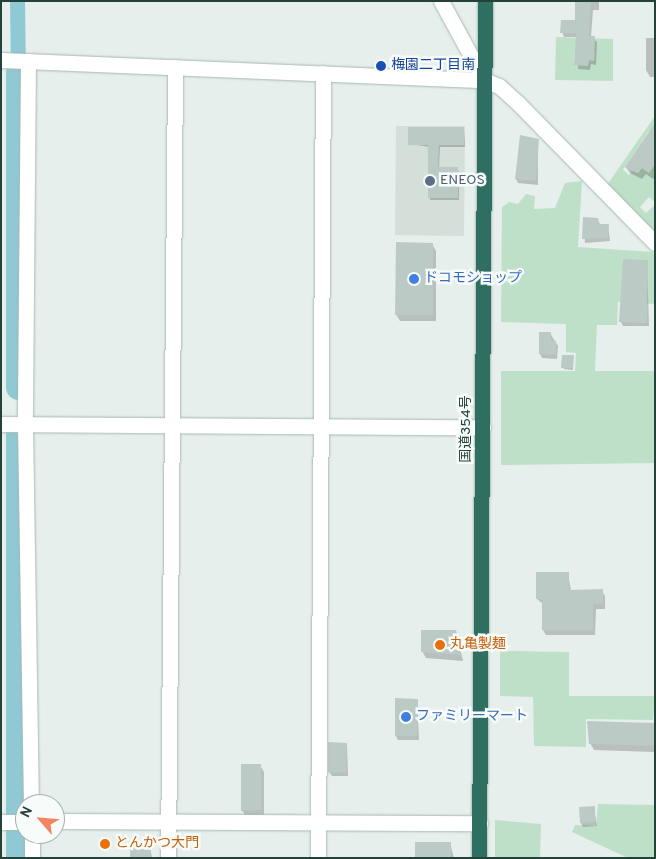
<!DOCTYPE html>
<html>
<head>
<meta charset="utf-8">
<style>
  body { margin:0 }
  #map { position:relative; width:656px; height:859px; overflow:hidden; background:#e6efeb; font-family:Overpass,"Noto Sans JP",sans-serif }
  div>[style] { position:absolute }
  .built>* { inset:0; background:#d4dfda }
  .green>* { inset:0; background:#bfe0c8 }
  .shadow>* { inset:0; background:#0003 }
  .canal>* { height:15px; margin:-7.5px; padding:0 7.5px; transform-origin:7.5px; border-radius:7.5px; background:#8ec9d4 }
  .river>* { height:25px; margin:-12.5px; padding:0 12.5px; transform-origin:12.5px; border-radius:12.5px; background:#8ec9d4 }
  .building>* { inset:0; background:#bbcac4 }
  .roads { filter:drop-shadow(0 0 1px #a8b8b2) drop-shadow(0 0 1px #a8b8b2) }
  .minor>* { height:15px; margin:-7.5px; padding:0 7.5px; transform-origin:7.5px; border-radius:7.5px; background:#fff }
  .highway>* { height:15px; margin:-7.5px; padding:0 7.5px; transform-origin:7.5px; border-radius:7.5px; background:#2f6f62 }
  .dots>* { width:14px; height:14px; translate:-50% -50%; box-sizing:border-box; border:2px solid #f7fbf9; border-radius:50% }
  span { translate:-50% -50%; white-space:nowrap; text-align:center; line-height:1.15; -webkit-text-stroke:5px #f7fbf9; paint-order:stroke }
  .transit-label { font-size:14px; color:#164399 }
  .left { translate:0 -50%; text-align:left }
  .service-label { font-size:14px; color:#4e5e75 }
  .shop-label { font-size:14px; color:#366cbe }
  .street-label { font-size:14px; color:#24423a }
  .food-label { font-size:14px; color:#c56008 }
  .frame { position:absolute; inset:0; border:2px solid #24423a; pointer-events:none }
  .north { position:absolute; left:15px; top:794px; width:50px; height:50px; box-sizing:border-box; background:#f7fbf9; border:1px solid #a3b1ad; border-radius:50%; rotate:297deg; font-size:14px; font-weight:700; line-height:20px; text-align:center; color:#24423a }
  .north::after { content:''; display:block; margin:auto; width:18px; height:22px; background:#f4845f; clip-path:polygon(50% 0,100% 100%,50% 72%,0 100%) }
</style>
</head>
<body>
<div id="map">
  <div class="built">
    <i style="clip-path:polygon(396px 126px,465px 126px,464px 236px,395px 235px)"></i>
  </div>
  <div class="green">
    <i style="clip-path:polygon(evenodd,556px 37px,613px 39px,613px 81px,555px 80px,556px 37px,575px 46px,595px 52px,594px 61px,589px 60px,588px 66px,574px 65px,575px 46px)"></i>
    <i style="clip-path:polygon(655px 116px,655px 134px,649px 131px,623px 170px,629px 175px,632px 171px,638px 173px,642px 168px,649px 173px,655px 164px,655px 202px,649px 197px,640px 207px,646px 213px,655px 205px,655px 233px,607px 185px)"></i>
    <i style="clip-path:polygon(582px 181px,578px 247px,653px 252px,655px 257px,655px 304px,618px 302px,617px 325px,597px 325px,595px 371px,655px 371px,655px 463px,501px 465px,501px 371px,575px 371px,576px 353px,566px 352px,566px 324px,501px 322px,502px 207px,509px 202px,518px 204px,526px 194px,535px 196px,534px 209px,555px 208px,565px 183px)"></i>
    <i style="clip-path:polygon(500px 651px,569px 652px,569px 696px,655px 696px,653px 720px,586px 719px,586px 747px,534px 746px,533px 697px,500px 696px)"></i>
    <i style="clip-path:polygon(598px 804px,655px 805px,655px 858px,628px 858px,572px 832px,575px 825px,596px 826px)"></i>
    <i style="clip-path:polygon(495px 820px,541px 824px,540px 858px,495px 858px)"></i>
  </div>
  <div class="shadow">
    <i style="clip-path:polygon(577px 1px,599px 1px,599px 10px,593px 10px,591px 37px,597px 42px,596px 65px,591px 64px,590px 70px,578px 69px,577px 37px,564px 37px,562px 32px,576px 22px)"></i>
    <i style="clip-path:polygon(646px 38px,655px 38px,655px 77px,650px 77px,646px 70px)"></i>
    <i style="clip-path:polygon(655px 126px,655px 176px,653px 179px,646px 174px,642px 179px,630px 173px,626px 167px)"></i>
    <i style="clip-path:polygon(464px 129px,465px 147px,440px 147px,439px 168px,459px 171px,459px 200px,430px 200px,430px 147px,410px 144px)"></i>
    <i style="clip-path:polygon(538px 141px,538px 185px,518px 183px,516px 179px)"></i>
    <i style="clip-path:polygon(584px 219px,598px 219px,600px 225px,608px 226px,610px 241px,585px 243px)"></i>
    <i style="clip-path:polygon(432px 244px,436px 251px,436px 321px,400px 321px,396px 314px)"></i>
    <i style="clip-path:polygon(647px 261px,649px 326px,623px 326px,621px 322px)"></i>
    <i style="clip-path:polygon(550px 333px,558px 346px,557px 359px,542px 358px,540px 354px)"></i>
    <i style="clip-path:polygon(573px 356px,573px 370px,564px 369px,563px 367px)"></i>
    <i style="clip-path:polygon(568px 573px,571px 591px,602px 591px,605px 596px,605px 609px,596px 609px,595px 635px,546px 635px,543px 630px,543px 604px,537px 599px)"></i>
    <i style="clip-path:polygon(456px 631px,463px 661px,426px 658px,422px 651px)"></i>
    <i style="clip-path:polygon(417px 700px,419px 740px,398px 740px,396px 736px)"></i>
    <i style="clip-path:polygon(655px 724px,655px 752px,594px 750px,590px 743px)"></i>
    <i style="clip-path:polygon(347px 744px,348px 776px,332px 776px,329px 772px)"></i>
    <i style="clip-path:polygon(260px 765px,264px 772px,264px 817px,246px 817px,242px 810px)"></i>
    <i style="clip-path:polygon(594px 808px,597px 826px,583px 827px,581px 823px)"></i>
    <i style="clip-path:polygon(149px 842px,152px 858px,131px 858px)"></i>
    <i style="clip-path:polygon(450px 843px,454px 858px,417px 858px)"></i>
  </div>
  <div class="canal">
    <i style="left:17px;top:1px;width:71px;rotate:89.2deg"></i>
  </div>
  <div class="river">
    <i style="left:18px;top:72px;width:315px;rotate:90deg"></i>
    <i style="left:18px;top:434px;width:424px;rotate:90deg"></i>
  </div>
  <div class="building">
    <i style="clip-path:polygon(575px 1px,591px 1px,589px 36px,595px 36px,594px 61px,589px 60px,588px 66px,574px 65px,576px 33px,560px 33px,561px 20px,575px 20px)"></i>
    <i style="clip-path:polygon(655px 123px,655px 164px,649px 173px,642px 168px,638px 173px,625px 167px)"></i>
    <i style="clip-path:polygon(408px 127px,464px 127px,464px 145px,439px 145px,438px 167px,458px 167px,458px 198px,428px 198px,428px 145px,408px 145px)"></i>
    <i style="clip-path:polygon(520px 135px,539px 139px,536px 181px,515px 179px)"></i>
    <i style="clip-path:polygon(583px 217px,598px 218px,598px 224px,609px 224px,608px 238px,582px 239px)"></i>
    <i style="clip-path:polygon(396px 242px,433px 243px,433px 315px,395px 315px)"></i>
    <i style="clip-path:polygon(623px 259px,648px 260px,647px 323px,619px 322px)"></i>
    <i style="clip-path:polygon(539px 332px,551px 332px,551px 341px,556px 341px,556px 355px,539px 354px)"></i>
    <i style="clip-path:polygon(562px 355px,574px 355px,573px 368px,561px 368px)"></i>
    <i style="clip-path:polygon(536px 572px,569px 572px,569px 590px,603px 589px,603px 604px,593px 604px,593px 630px,542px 630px,542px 599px,536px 599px)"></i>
    <i style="clip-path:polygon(421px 630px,456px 630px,460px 655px,421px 652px)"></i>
    <i style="clip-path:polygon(395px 698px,418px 699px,417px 736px,395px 736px)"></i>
    <i style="clip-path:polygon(587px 721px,655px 723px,655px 746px,589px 744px)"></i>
    <i style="clip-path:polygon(328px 742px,347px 743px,346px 773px,328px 772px)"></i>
    <i style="clip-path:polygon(241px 764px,261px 764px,261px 810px,241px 811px)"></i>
    <i style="clip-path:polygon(595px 806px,595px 822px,580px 823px,579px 807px)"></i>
    <i style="clip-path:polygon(150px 840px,150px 858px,130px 858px,130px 841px)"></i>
    <i style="clip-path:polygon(415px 842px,451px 842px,451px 858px,415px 858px)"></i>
  </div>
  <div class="roads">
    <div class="minor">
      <i style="left:441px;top:1px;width:90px;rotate:61.4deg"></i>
      <i style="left:1px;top:60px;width:483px;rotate:2.4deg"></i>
      <i style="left:484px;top:80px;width:16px;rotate:22deg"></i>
      <i style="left:499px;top:86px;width:25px;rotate:42deg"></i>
      <i style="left:518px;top:103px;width:196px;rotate:45.6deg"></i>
      <i style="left:28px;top:61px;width:364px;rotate:90.5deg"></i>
      <i style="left:25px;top:425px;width:379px;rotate:89.1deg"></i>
      <i style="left:1px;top:424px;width:482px;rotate:0.4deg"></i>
      <i style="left:55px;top:821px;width:425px;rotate:0.3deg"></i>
      <i style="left:1px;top:822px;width:24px"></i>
      <i style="left:32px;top:834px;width:24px;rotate:90deg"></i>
      <i style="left:168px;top:858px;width:791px;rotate:-89.49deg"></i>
      <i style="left:318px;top:858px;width:785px;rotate:-89.64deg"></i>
    </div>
    <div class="highway">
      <i style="left:479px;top:858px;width:857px;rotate:-89.6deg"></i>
    </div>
  </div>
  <div class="dots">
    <i style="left:381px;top:66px;background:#1a4fb4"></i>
    <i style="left:430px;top:181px;background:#5c6f8a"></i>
    <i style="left:414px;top:279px;background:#3f7fe0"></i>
    <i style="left:440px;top:645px;background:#e8710a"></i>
    <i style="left:406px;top:717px;background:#3f7fe0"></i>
    <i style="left:105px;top:844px;background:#e8710a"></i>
  </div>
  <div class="transit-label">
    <span class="left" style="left:391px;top:66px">梅園二丁目南</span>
  </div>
  <div class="service-label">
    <span class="left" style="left:440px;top:181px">ENEOS</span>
  </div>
  <div class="shop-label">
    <span class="left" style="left:424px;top:279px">ドコモショップ</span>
    <span class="left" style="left:416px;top:717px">ファミリーマート</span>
  </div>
  <div class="street-label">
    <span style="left:467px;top:429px;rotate:-90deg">国道354号</span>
  </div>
  <div class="food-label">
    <span class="left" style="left:450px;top:645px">丸亀製麺</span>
    <span class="left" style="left:115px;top:844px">とんかつ大門</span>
  </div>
  <div class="frame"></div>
  <div class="north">N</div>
</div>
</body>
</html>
